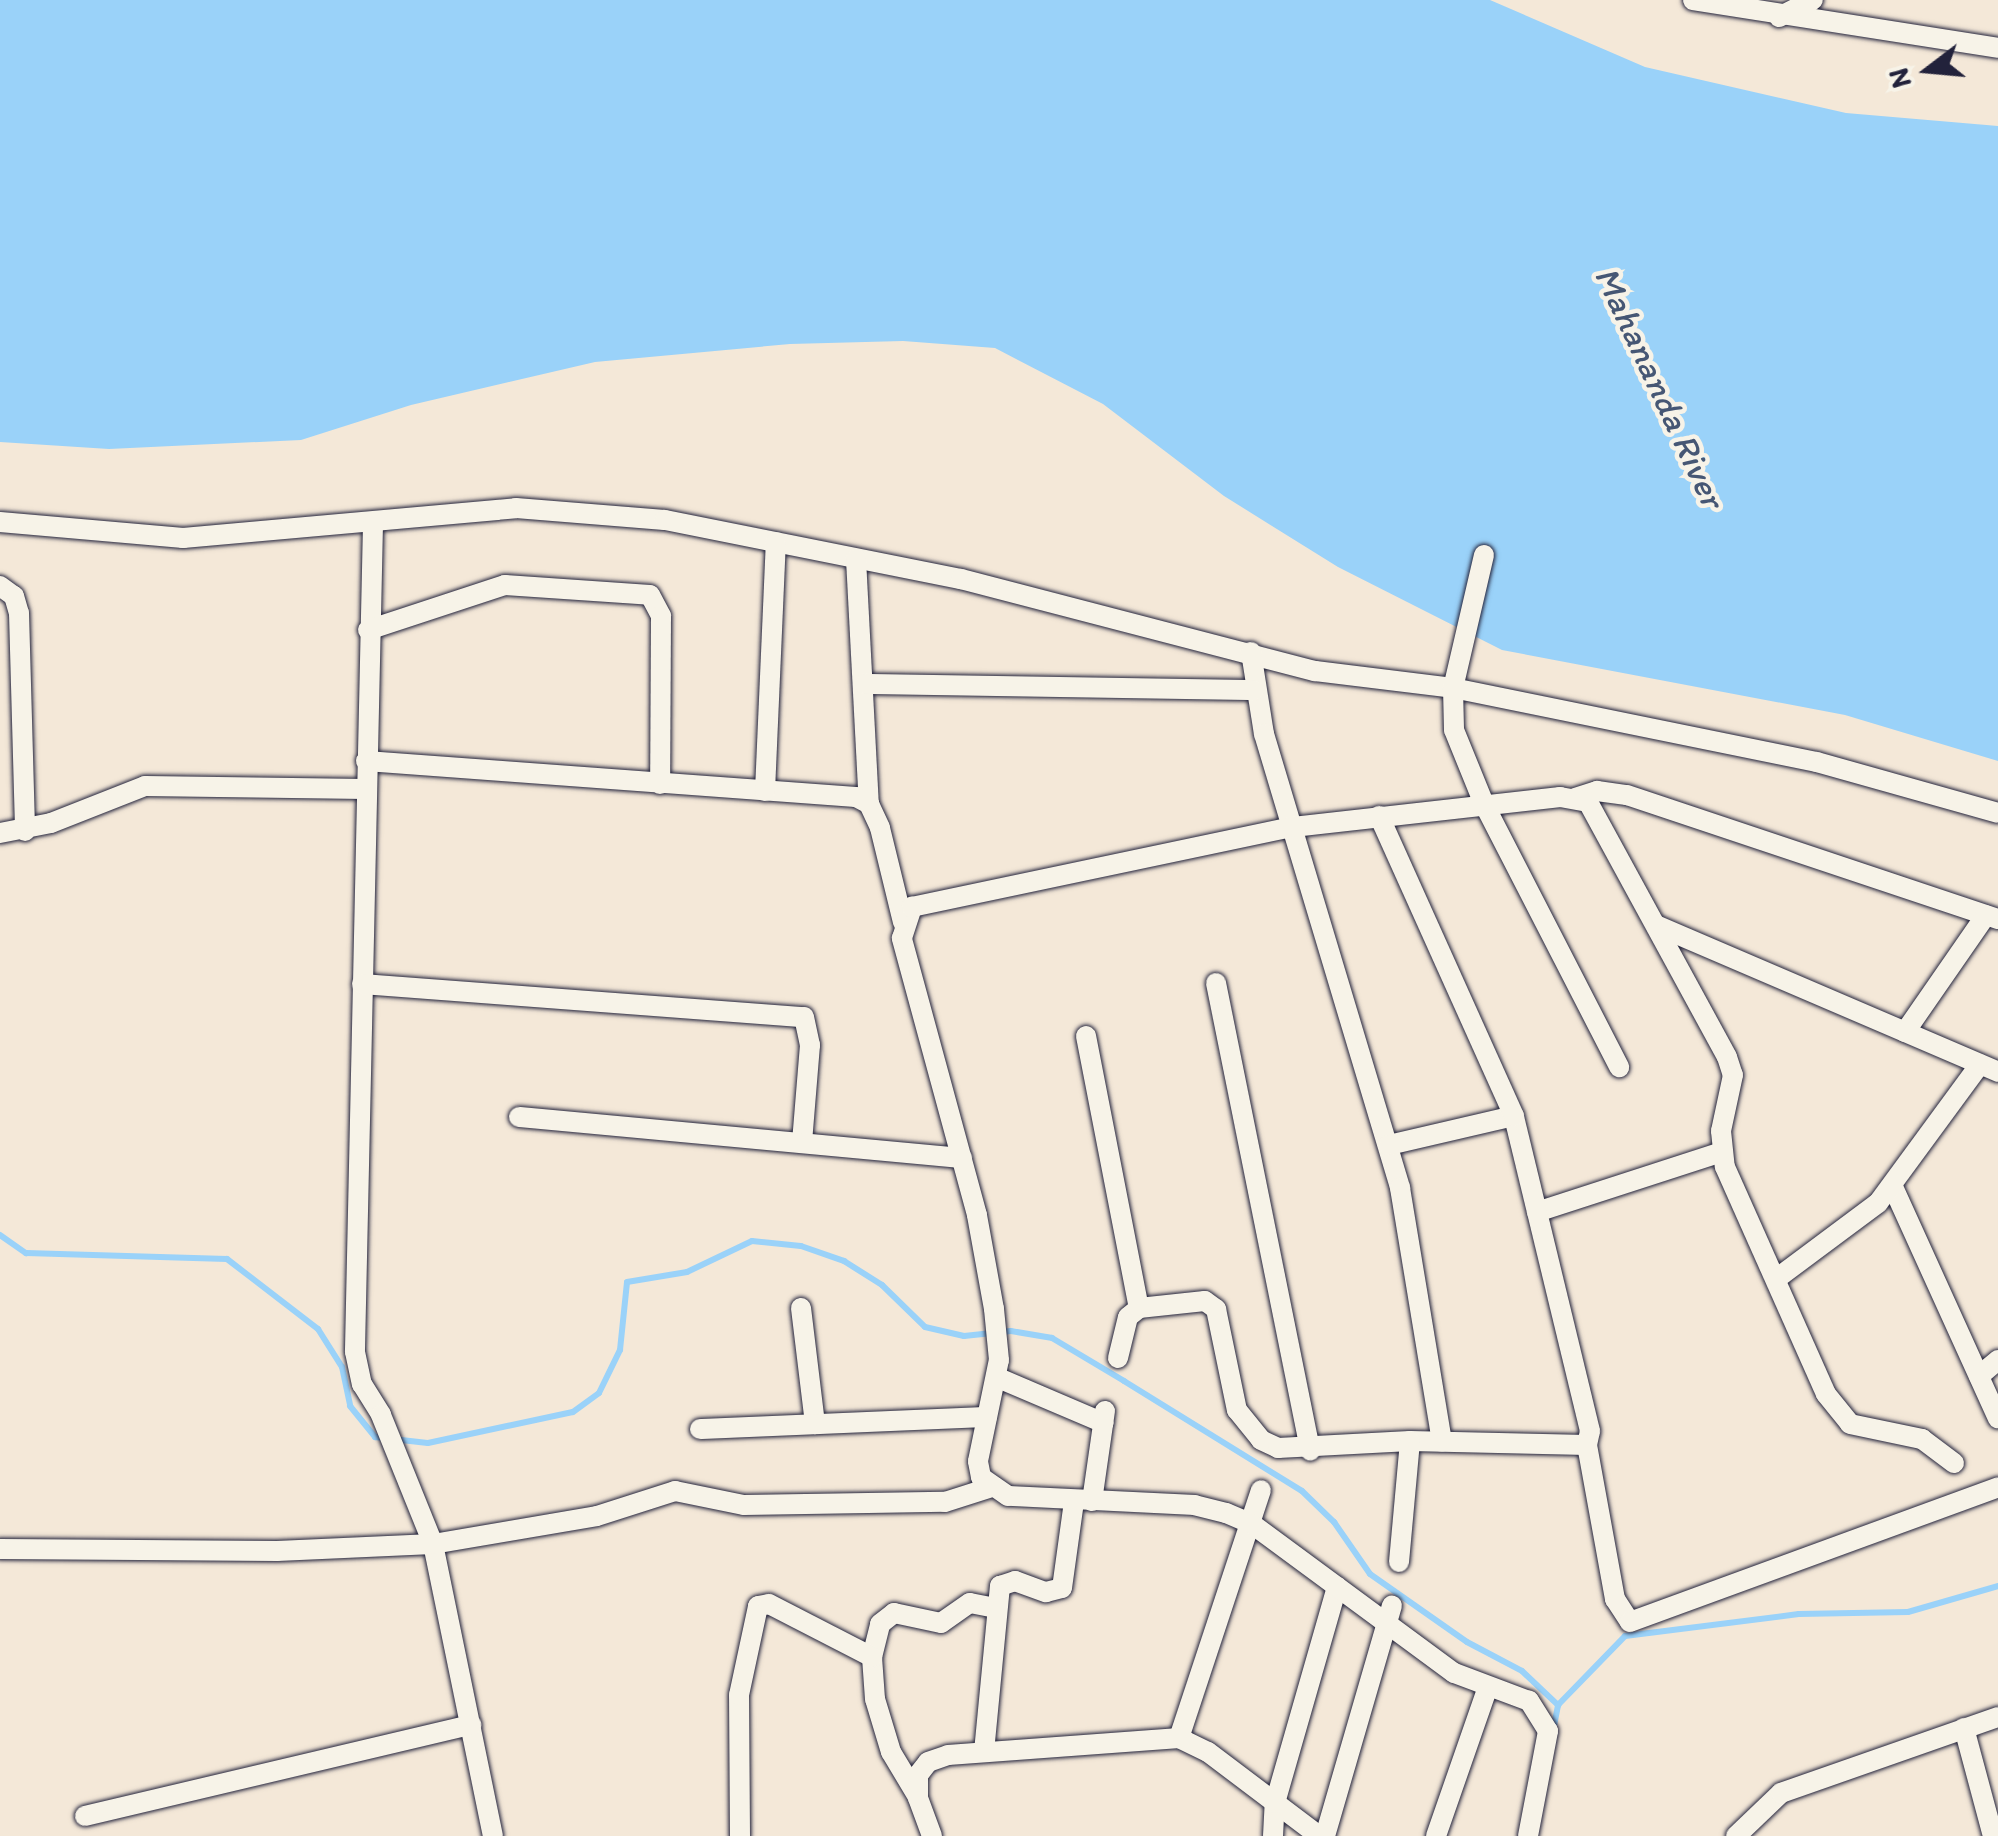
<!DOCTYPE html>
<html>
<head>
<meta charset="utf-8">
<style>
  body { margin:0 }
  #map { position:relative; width:1998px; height:1836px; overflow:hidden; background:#f4e8d8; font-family:Itim,sans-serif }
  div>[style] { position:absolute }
  .water>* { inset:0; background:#9ad2f9 }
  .stream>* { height:6px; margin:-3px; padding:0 3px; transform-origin:3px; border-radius:3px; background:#9ad2f9 }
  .roads { filter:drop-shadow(0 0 2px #22223b) drop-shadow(0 0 2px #22223b) }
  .minor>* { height:20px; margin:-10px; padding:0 10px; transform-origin:10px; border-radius:10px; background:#f7f3e8 }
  span { translate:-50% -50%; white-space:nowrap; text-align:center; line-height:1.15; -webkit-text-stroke:9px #f7f3e8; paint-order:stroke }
  .water-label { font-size:35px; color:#465774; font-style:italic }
  .north { position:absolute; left:1878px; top:20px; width:100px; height:100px; -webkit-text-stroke:8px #f7f3e8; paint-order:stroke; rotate:254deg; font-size:28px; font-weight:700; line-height:40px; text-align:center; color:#22223b }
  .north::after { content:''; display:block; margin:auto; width:35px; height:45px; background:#22223b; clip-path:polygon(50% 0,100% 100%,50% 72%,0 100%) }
</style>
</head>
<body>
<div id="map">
  <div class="water">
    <i style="clip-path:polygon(0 0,1490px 0,1645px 67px,1846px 113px,1998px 126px,1998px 761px,1845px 715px,1502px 650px,1338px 567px,1224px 496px,1103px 404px,995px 348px,903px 341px,790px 344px,595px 362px,411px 405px,301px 440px,109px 449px,0 442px)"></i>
  </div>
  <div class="stream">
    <i style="left:0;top:1235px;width:32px;rotate:35deg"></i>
    <i style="left:26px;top:1253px;width:201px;rotate:1.7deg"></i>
    <i style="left:227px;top:1259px;width:115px;rotate:37.6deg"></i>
    <i style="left:318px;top:1329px;width:45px;rotate:57.7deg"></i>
    <i style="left:342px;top:1367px;width:40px;rotate:78deg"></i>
    <i style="left:350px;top:1406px;width:40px;rotate:51deg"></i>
    <i style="left:375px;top:1437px;width:53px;rotate:6.5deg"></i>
    <i style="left:428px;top:1443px;width:148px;rotate:-12.1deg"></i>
    <i style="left:573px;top:1412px;width:32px;rotate:-36deg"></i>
    <i style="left:599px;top:1393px;width:48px;rotate:-64deg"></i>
    <i style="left:620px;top:1350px;width:68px;rotate:-84.1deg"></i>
    <i style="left:627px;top:1282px;width:61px;rotate:-9.5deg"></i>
    <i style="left:687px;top:1272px;width:72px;rotate:-25.5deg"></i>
    <i style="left:752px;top:1241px;width:49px;rotate:5.8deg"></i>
    <i style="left:801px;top:1246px;width:46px;rotate:19.2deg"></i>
    <i style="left:844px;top:1261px;width:45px;rotate:32.3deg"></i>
    <i style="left:882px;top:1285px;width:60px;rotate:44.3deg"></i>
    <i style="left:925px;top:1327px;width:40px;rotate:13deg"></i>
    <i style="left:964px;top:1336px;width:47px;rotate:-6.1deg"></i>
    <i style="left:1011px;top:1331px;width:42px;rotate:9.7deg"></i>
    <i style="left:1052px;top:1338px;width:84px;rotate:30.8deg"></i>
    <i style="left:1124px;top:1381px;width:209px;rotate:31.7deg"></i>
    <i style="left:1302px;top:1491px;width:45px;rotate:44.1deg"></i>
    <i style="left:1334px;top:1522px;width:63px;rotate:55.3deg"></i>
    <i style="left:1370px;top:1574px;width:118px;rotate:35deg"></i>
    <i style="left:1467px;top:1642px;width:62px;rotate:27.8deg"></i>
    <i style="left:1522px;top:1671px;width:50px;rotate:43.4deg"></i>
    <i style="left:1554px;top:1726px;width:21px;rotate:-79deg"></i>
    <i style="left:1558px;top:1705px;width:96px;rotate:-45.8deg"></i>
    <i style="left:1625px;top:1636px;width:175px;rotate:-7.2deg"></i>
    <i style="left:1799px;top:1614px;width:109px;rotate:-1.1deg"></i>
    <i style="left:1908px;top:1612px;width:94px;rotate:-16.1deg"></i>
  </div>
  <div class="roads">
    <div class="minor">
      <i style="left:1693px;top:0;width:309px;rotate:8.9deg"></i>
      <i style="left:1779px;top:17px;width:38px;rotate:-27deg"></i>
      <i style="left:0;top:522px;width:184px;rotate:5deg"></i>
      <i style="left:183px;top:538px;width:334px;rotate:-5.1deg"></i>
      <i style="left:516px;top:508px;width:149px;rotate:4.6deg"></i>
      <i style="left:665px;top:520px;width:302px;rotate:11.3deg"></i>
      <i style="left:961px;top:579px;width:366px;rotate:14.6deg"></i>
      <i style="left:1315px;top:671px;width:139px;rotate:7deg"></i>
      <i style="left:1453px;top:688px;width:371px;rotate:11.5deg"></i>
      <i style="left:1817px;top:762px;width:188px;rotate:15.7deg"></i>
      <i style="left:373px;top:524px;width:828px;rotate:91.25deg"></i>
      <i style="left:355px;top:1352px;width:33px;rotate:78deg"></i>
      <i style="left:362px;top:1384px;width:36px;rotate:58deg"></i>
      <i style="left:381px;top:1415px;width:139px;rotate:68deg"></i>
      <i style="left:433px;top:1544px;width:298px;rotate:78.4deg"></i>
      <i style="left:1484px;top:555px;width:137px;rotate:103.1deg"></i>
      <i style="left:1453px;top:688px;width:42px;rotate:88.6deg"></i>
      <i style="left:1454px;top:730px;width:80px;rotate:67.9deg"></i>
      <i style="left:1484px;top:804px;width:296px;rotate:62.8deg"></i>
      <i style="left:856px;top:559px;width:245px;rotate:87deg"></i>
      <i style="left:0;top:586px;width:17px;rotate:36deg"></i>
      <i style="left:14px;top:596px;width:18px;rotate:74deg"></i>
      <i style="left:19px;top:613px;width:218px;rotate:88.4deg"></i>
      <i style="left:368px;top:630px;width:144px;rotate:-18.2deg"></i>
      <i style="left:505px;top:585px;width:145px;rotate:3.9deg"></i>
      <i style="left:650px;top:595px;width:24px;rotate:62deg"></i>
      <i style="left:661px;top:616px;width:168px;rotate:90.3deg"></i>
      <i style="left:1251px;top:652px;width:83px;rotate:81deg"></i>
      <i style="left:1264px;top:734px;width:474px;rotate:73.3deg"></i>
      <i style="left:1400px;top:1188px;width:257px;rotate:80.6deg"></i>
      <i style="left:865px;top:684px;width:389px;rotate:0.9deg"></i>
      <i style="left:366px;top:761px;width:491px;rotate:4.2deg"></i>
      <i style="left:856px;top:797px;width:15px;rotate:28deg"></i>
      <i style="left:869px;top:804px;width:26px;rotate:65deg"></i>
      <i style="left:880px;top:828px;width:97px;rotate:76.3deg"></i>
      <i style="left:765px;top:791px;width:249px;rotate:-87.5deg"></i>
      <i style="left:1575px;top:798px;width:23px;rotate:-18deg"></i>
      <i style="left:1597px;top:791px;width:30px;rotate:8deg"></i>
      <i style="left:1627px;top:795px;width:391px;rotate:18.5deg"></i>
      <i style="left:0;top:833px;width:52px;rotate:-11.1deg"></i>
      <i style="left:51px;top:823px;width:101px;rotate:-21.5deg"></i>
      <i style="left:145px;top:786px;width:220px;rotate:0.8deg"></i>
      <i style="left:1658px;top:926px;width:370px;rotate:23.2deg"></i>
      <i style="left:1216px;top:983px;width:477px;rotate:78.6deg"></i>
      <i style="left:362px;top:984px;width:443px;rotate:4.3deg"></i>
      <i style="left:804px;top:1017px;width:29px;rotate:78deg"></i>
      <i style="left:810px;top:1045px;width:98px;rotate:94.7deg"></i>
      <i style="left:1905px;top:1032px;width:142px;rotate:-55.3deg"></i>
      <i style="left:1086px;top:1036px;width:277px;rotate:79deg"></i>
      <i style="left:519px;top:1117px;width:445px;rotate:5.3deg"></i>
      <i style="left:1389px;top:1145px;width:128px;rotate:-13.1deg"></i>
      <i style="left:1893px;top:1187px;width:254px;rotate:65.6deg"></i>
      <i style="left:1537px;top:1212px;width:194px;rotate:-18deg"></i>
      <i style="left:1776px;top:1279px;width:127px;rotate:-36.7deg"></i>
      <i style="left:1878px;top:1203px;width:172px;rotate:-53.7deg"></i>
      <i style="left:801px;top:1308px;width:117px;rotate:83.1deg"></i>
      <i style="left:1118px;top:1358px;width:42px;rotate:-76.3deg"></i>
      <i style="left:1128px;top:1317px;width:14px;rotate:-39deg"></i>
      <i style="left:1139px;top:1308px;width:66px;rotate:-6.1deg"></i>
      <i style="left:1205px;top:1301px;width:14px;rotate:36deg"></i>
      <i style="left:1216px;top:1309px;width:103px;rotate:78.3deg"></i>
      <i style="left:1237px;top:1410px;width:38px;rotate:51deg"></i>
      <i style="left:1261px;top:1440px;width:19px;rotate:25deg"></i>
      <i style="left:1278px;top:1448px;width:132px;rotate:-3deg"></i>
      <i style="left:1410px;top:1441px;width:177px;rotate:1.3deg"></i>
      <i style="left:1587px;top:1445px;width:14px;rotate:-78deg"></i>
      <i style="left:1590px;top:1431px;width:324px;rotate:-103.6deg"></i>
      <i style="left:1514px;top:1116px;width:329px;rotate:-114.2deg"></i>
      <i style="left:1979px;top:1376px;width:25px;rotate:-40deg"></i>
      <i style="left:996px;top:1377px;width:117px;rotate:23.1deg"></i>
      <i style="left:700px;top:1429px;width:287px;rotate:-2.4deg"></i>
      <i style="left:1587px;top:1445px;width:157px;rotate:79.7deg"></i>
      <i style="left:1615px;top:1599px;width:27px;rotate:57deg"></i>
      <i style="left:1630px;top:1622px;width:392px;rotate:-20.1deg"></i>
      <i style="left:1092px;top:1501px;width:91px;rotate:-81.8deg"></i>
      <i style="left:0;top:1549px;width:277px;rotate:0.4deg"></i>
      <i style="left:277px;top:1551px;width:156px;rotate:-2.6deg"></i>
      <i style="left:433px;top:1544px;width:166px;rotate:-9.7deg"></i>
      <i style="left:597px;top:1516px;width:82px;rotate:-17.8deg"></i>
      <i style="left:675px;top:1491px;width:70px;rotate:11.5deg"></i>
      <i style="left:744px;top:1505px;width:201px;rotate:-0.9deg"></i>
      <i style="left:945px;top:1502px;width:46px;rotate:-17.7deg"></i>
      <i style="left:1399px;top:1562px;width:121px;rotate:-84.8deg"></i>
      <i style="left:1964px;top:1728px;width:112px;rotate:75deg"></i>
      <i style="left:1179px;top:1738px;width:261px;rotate:-71.7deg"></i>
      <i style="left:984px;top:1752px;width:167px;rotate:-84.5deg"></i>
      <i style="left:1000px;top:1586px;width:16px;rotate:-18deg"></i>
      <i style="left:1015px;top:1581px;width:33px;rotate:20deg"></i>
      <i style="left:1046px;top:1592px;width:16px;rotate:-14deg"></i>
      <i style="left:1062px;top:1588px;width:88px;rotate:-82.1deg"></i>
      <i style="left:918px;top:1797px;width:52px;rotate:-121deg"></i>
      <i style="left:891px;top:1752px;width:55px;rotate:-106.8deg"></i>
      <i style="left:875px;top:1699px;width:42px;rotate:-94.1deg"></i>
      <i style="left:872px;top:1657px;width:34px;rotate:-76deg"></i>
      <i style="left:880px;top:1624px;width:18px;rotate:-38deg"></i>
      <i style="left:894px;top:1613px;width:48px;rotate:12deg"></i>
      <i style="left:941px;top:1623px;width:35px;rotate:-35deg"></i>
      <i style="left:970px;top:1603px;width:26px;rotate:11deg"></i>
      <i style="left:85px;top:1816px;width:397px;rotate:-13.3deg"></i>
      <i style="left:740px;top:1836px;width:141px;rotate:-90.4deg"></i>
      <i style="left:739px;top:1695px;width:91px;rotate:-77.9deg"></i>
      <i style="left:758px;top:1606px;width:11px;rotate:-10deg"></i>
      <i style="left:769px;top:1604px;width:116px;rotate:27.2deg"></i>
      <i style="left:932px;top:1836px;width:40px;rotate:-110.2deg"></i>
      <i style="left:918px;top:1798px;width:23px;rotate:-90deg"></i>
      <i style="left:918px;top:1775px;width:16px;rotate:-52deg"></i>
      <i style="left:928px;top:1762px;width:21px;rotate:-19deg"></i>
      <i style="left:948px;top:1755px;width:232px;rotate:-4.2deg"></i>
      <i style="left:1179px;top:1738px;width:32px;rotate:26deg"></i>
      <i style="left:1208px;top:1752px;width:139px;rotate:37.1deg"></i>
      <i style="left:1273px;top:1836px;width:33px;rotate:-87deg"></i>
      <i style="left:1275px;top:1803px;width:225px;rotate:-74deg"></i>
      <i style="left:1325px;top:1836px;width:240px;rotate:-73.8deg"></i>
      <i style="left:1436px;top:1836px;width:158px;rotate:-70.8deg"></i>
      <i style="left:1528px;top:1836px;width:107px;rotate:-79.2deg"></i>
      <i style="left:1548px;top:1731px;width:36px;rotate:-122deg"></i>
      <i style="left:1529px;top:1701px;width:80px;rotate:-159.5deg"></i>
      <i style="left:1454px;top:1673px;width:251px;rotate:-143.6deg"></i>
      <i style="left:1252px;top:1524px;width:28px;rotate:-157deg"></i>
      <i style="left:1226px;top:1513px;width:32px;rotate:-166deg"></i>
      <i style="left:1195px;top:1505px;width:187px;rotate:-177.2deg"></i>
      <i style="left:1008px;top:1496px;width:33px;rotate:-145deg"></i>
      <i style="left:981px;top:1477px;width:16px;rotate:-101deg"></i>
      <i style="left:978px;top:1461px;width:103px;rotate:-78.3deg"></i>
      <i style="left:999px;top:1360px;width:51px;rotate:-95.6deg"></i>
      <i style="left:994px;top:1309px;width:96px;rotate:-100.3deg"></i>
      <i style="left:977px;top:1215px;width:287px;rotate:-105.2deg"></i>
      <i style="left:902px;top:938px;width:33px;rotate:-72deg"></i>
      <i style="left:912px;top:907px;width:389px;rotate:-11.9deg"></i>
      <i style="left:1293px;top:827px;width:269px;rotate:-6.4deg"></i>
      <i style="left:1560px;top:797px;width:28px;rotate:10deg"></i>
      <i style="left:1588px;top:802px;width:290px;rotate:61.4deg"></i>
      <i style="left:1727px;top:1057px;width:19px;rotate:72deg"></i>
      <i style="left:1733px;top:1075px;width:57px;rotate:102.1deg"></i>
      <i style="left:1721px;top:1131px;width:36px;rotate:84deg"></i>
      <i style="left:1725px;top:1167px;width:248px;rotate:66deg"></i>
      <i style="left:1826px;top:1394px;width:38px;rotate:51deg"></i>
      <i style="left:1850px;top:1424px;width:74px;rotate:11.8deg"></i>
      <i style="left:1922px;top:1439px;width:40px;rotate:37deg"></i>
      <i style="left:1736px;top:1836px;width:62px;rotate:-43.7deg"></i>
      <i style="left:1781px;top:1793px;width:230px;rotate:-19.3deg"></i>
    </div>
  </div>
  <div class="water-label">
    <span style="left:1660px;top:387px;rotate:65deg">Mahananda River</span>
  </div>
  <div class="north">N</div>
</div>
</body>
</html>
